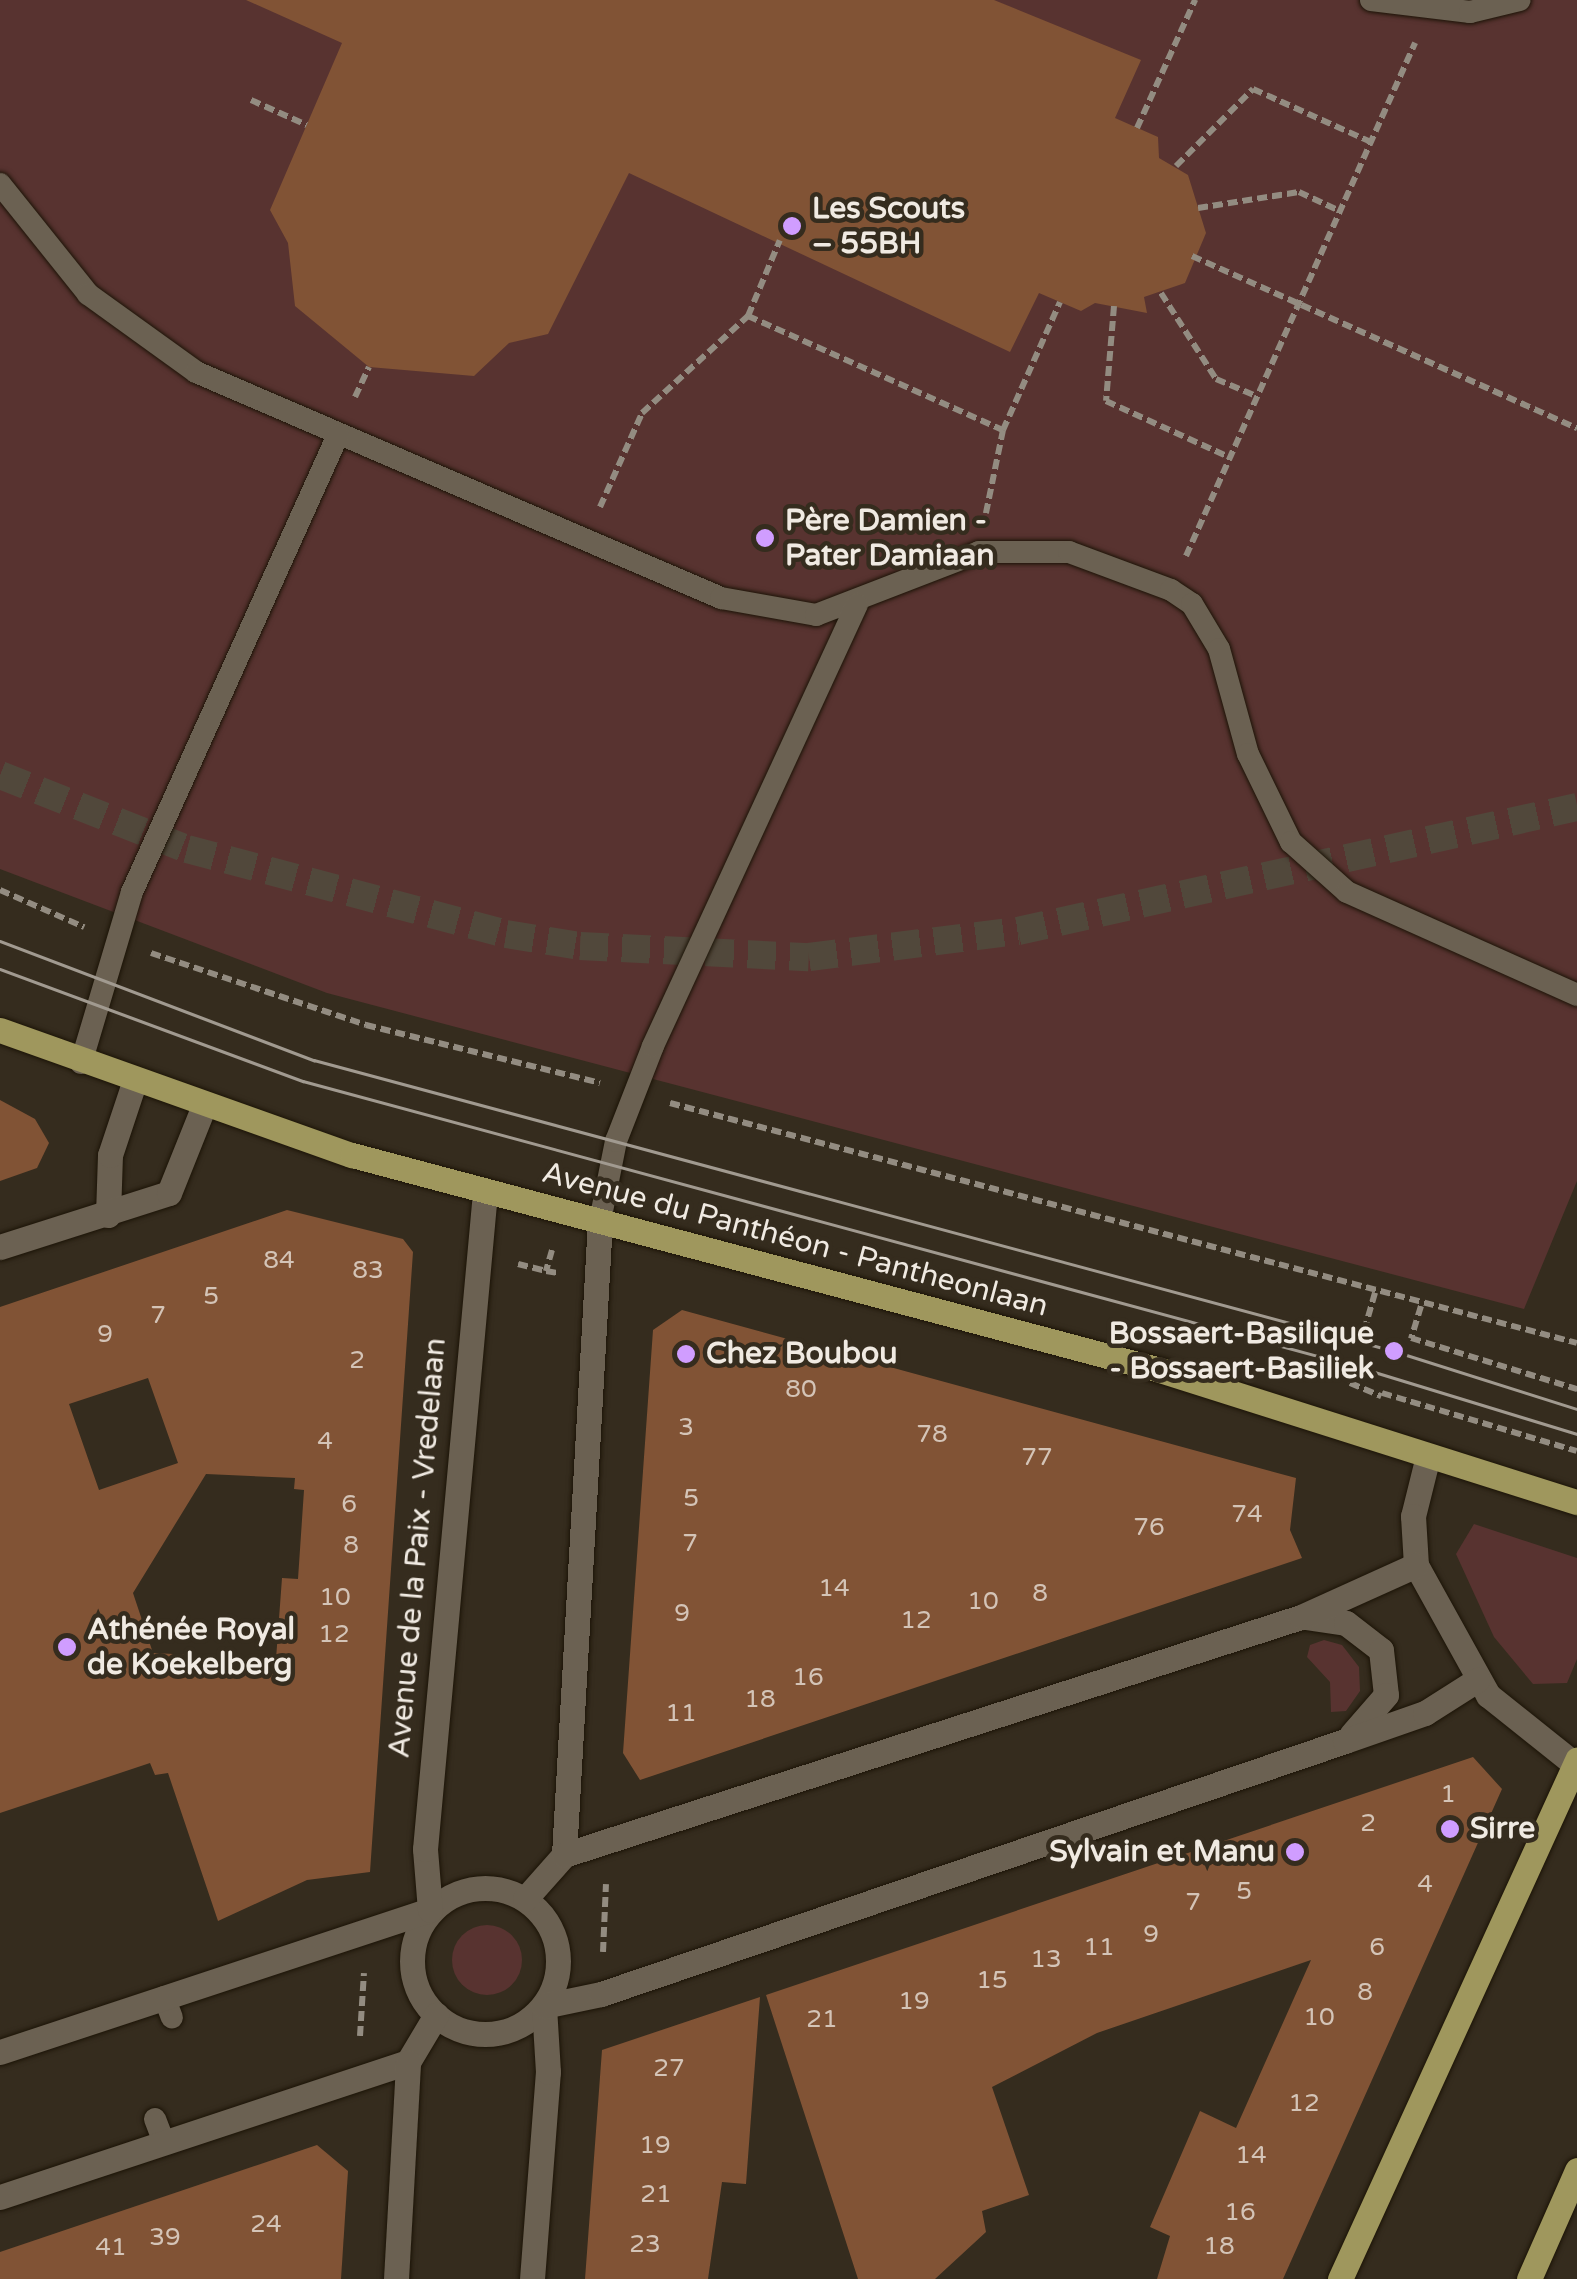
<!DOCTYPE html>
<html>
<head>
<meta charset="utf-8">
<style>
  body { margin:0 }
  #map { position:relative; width:1577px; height:2279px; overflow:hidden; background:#352c1e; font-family:"Varela Round",sans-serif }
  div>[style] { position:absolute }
  .green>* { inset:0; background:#583330 }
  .round { border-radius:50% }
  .building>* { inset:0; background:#815335 }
  .trunk-tunnel>* { height:28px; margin-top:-14px; transform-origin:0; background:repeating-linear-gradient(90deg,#51483b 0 28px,transparent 0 42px) }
  .path>* { height:6px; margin-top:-3px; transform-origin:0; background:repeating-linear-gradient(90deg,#938c81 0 10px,transparent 0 15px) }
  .roads { filter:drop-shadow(0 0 2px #1c1407) drop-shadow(0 0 2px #1c1407) }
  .service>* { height:22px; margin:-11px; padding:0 11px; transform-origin:11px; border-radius:11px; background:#6b6152 }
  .minor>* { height:25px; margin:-12.5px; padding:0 12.5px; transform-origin:12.5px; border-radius:12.5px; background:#6b6152 }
  .minor>.ring { margin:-12.5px; padding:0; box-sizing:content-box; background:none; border:25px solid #6b6152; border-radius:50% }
  .primary>* { height:25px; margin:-12.5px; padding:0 12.5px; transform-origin:12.5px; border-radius:12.5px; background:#9f975d }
  .tram>* { height:2.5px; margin:-1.25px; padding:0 1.25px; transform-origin:1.25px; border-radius:1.25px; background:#a19a90 }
  .dots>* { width:28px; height:28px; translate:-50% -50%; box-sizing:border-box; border:5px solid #352c1e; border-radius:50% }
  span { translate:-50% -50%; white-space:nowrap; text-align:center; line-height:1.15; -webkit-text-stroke:9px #352c1e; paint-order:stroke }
  .number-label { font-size:25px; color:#d4c4b7 }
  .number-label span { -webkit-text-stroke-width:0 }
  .poi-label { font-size:30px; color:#f0eae2; font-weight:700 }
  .left { translate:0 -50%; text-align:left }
  .right { translate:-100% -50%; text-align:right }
  .street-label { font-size:30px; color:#f0eae2 }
</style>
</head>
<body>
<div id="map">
  <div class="green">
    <i style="clip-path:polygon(0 0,1577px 0,1577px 1181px,1524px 1309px,327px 993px,0 869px)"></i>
    <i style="clip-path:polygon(1474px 1524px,1577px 1558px,1577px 1659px,1567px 1683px,1533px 1684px,1494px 1637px,1456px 1554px)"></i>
    <i style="clip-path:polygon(1324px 1640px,1342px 1645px,1359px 1667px,1360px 1691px,1346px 1711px,1331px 1712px,1330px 1682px,1307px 1657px,1310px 1645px)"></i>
    <i class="round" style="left:452px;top:1925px;width:70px;height:70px"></i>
  </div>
  <div class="building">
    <i style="clip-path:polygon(246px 0,994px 0,1141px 60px,1115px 118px,1158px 137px,1159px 158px,1188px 175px,1206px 233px,1185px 283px,1144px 297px,1147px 313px,1095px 303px,1081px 311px,1039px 293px,1010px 352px,629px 173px,548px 334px,509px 343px,474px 376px,369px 367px,295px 306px,288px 243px,270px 210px,342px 43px)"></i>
    <i style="clip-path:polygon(0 1100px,35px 1119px,49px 1143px,37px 1168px,0 1181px)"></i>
    <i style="clip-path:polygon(evenodd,287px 1210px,403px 1239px,413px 1252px,370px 1872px,307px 1880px,218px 1921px,168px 1773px,155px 1775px,150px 1763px,0 1813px,0 1307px,287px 1210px,148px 1378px,178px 1463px,99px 1490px,69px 1404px,148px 1378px,287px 1210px,206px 1474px,295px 1478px,294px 1489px,304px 1490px,298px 1579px,282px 1578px,276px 1659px,153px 1653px,133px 1593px,206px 1474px)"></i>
    <i style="clip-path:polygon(682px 1310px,1296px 1478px,1290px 1530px,1302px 1558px,640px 1780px,623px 1753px,653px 1330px)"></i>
    <i style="clip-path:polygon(1473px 1757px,1502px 1789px,1283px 2279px,1157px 2279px,1170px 2236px,1150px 2227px,1200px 2111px,1236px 2128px,1311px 1960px,1097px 2033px,992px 2087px,1029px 2195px,982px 2211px,986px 2232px,935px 2279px,858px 2279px,766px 1995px)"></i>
    <i style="clip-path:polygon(760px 1997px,746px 2184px,722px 2182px,708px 2279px,585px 2279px,602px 2050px)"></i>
    <i style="clip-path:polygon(317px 2145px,348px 2171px,341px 2279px,0 2279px,0 2252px)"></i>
  </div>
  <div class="trunk-tunnel">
    <i style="left:0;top:775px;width:201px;rotate:21.6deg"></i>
    <i style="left:187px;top:849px;width:330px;rotate:14.9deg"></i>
    <i style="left:506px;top:934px;width:75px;rotate:9.2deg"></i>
    <i style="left:580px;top:946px;width:229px;rotate:2.8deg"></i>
    <i style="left:809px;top:957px;width:211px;rotate:-7.1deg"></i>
    <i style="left:1018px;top:931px;width:573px;rotate:-12.51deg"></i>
  </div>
  <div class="path">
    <i style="left:251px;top:100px;width:61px;rotate:24.1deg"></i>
    <i style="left:1137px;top:128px;width:141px;rotate:-65.6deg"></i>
    <i style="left:1176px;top:166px;width:109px;rotate:-45deg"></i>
    <i style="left:1253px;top:89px;width:129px;rotate:24.2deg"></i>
    <i style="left:1198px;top:208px;width:102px;rotate:-9deg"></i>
    <i style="left:1299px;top:192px;width:45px;rotate:24.9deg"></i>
    <i style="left:1192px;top:256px;width:422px;rotate:24.1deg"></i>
    <i style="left:1161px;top:293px;width:102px;rotate:57.4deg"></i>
    <i style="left:1216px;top:379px;width:43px;rotate:23deg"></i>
    <i style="left:1114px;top:306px;width:95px;rotate:94.8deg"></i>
    <i style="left:1106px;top:401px;width:135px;rotate:24.5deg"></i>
    <i style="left:748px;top:316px;width:279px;rotate:24.1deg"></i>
    <i style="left:1003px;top:430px;width:85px;rotate:101.6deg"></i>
    <i style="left:355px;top:397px;width:33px;rotate:-65deg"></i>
    <i style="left:1003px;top:430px;width:140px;rotate:-66deg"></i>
    <i style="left:600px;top:507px;width:103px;rotate:-65.9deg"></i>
    <i style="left:642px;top:413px;width:144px;rotate:-42.5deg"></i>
    <i style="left:748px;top:316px;width:82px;rotate:-67.2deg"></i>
    <i style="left:1186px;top:556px;width:562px;rotate:-65.94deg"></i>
    <i style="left:0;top:890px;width:92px;rotate:23.8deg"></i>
    <i style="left:151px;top:953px;width:227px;rotate:18.5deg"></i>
    <i style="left:366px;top:1025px;width:241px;rotate:13.9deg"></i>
    <i style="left:670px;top:1103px;width:938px;rotate:14.82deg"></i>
    <i style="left:552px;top:1250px;width:22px;rotate:106deg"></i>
    <i style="left:546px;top:1271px;width:11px;rotate:10deg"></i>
    <i style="left:518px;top:1264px;width:29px;rotate:14deg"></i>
    <i style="left:1421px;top:1306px;width:34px;rotate:107deg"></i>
    <i style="left:1411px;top:1338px;width:174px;rotate:17.1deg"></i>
    <i style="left:1364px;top:1331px;width:40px;rotate:-74deg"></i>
    <i style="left:1352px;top:1376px;width:7px;rotate:106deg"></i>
    <i style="left:1350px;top:1383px;width:34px;rotate:23deg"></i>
    <i style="left:1382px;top:1393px;width:203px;rotate:16.6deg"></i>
    <i style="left:603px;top:1952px;width:68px;rotate:-87.5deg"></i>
    <i style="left:360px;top:2036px;width:63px;rotate:-86.4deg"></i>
  </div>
  <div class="roads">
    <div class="service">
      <i style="left:1371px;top:0;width:100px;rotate:6.9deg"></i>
      <i style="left:1470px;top:12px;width:51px;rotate:-13.5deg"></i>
      <i style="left:0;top:184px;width:141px;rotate:51.3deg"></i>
      <i style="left:88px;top:294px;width:133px;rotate:35.8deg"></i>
      <i style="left:196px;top:372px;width:572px;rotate:23.29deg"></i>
      <i style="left:721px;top:598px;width:97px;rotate:10.1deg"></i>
      <i style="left:816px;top:615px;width:175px;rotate:-21.1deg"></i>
      <i style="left:979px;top:552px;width:90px"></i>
      <i style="left:1069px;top:552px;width:109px;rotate:20.4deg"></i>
      <i style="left:1171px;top:590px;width:25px;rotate:34deg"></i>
      <i style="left:1192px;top:604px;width:52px;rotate:59deg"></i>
      <i style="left:1219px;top:649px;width:109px;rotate:74.6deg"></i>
      <i style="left:1248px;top:754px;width:98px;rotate:64deg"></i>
      <i style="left:1291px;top:842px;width:75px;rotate:41.8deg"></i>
      <i style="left:1347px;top:892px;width:252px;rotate:24.1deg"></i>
      <i style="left:81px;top:1063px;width:178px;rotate:-73.4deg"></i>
      <i style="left:132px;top:892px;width:501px;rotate:-65.74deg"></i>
      <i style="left:600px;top:1221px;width:82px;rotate:-78.7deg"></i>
      <i style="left:616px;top:1141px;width:102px;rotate:-68.7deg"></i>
      <i style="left:653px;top:1046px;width:486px;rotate:-65.2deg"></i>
      <i style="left:164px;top:1997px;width:22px;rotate:69deg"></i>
      <i style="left:155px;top:2119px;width:22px;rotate:69deg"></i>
    </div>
    <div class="minor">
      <i style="left:108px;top:1215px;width:60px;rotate:-88.1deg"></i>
      <i style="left:110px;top:1155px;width:76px;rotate:-71.6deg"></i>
      <i style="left:0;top:1247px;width:177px;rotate:-17.7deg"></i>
      <i style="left:169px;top:1193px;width:92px;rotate:-68.2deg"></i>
      <i style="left:1428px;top:1456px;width:62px;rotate:104deg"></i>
      <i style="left:1413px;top:1516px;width:49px;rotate:86.5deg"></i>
      <i style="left:1416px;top:1565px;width:149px;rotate:61deg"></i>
      <i style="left:1488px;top:1695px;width:114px;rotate:38.6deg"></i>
      <i style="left:1305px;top:1617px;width:41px;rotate:8.3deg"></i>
      <i style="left:1346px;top:1623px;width:44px;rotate:37.6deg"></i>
      <i style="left:1381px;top:1650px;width:45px;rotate:83.7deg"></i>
      <i style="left:1386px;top:1695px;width:52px;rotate:131.1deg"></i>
      <i style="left:564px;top:1855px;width:635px;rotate:-86.75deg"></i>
      <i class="ring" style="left:412px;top:1888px;width:121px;height:121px"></i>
      <i style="left:525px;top:1899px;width:59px;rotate:-48.4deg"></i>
      <i style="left:564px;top:1855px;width:774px;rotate:-17.9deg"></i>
      <i style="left:1301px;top:1617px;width:126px;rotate:-24.3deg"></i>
      <i style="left:0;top:2052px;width:453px;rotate:-18.3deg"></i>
      <i style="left:430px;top:1910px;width:61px;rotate:-94.7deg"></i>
      <i style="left:425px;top:1849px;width:660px;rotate:-84.78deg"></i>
      <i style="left:0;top:2197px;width:430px;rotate:-18.3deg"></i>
      <i style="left:408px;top:2062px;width:55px;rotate:-59.2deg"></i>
      <i style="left:396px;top:2279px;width:217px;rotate:-86.8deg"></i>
      <i style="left:532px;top:2279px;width:208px;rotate:-85.6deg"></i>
      <i style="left:548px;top:2072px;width:66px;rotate:-93.5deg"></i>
      <i style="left:544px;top:2006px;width:58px;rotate:-11.9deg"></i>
      <i style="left:601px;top:1994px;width:786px;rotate:-18.78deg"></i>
      <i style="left:1345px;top:1741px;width:85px;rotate:-19.3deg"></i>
      <i style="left:1425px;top:1713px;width:62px;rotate:-32.4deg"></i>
    </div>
    <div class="primary">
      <i style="left:0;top:1030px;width:374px;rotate:19.6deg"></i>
      <i style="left:352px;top:1155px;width:836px;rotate:14.9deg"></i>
      <i style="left:1160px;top:1370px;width:437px;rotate:17.6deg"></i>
      <i style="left:1340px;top:2279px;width:571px;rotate:-65.46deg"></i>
      <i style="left:1529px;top:2279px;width:119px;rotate:-66.2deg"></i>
    </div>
  </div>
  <div class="tram">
    <i style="left:0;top:941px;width:336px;rotate:20.8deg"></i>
    <i style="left:314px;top:1060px;width:1119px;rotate:15.08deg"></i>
    <i style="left:1394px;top:1351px;width:192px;rotate:17.6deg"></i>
    <i style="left:0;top:969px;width:323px;rotate:20.3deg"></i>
    <i style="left:303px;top:1081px;width:1090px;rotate:15.16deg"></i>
    <i style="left:1355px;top:1366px;width:232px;rotate:17deg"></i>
  </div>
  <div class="dots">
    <i style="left:792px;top:226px;background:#d09dff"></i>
    <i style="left:765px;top:538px;background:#d09dff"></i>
    <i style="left:1394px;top:1351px;background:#d09dff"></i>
    <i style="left:686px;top:1354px;background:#d09dff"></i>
    <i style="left:67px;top:1647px;background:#d09dff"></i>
    <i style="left:1450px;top:1829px;background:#d09dff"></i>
    <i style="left:1295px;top:1852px;background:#d09dff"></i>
  </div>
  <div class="number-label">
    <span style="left:279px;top:1260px">84</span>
    <span style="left:368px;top:1270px">83</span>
    <span style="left:211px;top:1296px">5</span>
    <span style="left:158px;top:1315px">7</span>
    <span style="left:105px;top:1334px">9</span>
    <span style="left:357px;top:1360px">2</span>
    <span style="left:801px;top:1389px">80</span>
    <span style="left:686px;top:1427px">3</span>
    <span style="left:932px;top:1434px">78</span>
    <span style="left:325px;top:1441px">4</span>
    <span style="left:1037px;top:1457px">77</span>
    <span style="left:691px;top:1498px">5</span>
    <span style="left:349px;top:1504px">6</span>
    <span style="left:1247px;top:1514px">74</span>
    <span style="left:1149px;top:1527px">76</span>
    <span style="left:690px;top:1543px">7</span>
    <span style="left:351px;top:1545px">8</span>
    <span style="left:834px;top:1588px">14</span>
    <span style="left:1040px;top:1593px">8</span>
    <span style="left:335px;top:1597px">10</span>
    <span style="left:983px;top:1601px">10</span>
    <span style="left:682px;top:1613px">9</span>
    <span style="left:916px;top:1620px">12</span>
    <span style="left:334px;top:1634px">12</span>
    <span style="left:808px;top:1677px">16</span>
    <span style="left:760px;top:1699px">18</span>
    <span style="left:681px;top:1713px">11</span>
    <span style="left:1448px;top:1794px">1</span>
    <span style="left:1368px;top:1823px">2</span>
    <span style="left:1425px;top:1884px">4</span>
    <span style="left:1244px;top:1891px">5</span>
    <span style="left:1193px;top:1902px">7</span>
    <span style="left:1151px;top:1934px">9</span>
    <span style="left:1099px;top:1947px">11</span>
    <span style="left:1377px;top:1947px">6</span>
    <span style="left:1046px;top:1959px">13</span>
    <span style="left:992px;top:1980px">15</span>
    <span style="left:1365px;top:1992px">8</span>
    <span style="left:914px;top:2001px">19</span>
    <span style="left:1319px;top:2017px">10</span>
    <span style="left:822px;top:2019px">21</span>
    <span style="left:669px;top:2068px">27</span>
    <span style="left:1304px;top:2103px">12</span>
    <span style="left:655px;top:2145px">19</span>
    <span style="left:1251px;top:2155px">14</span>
    <span style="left:656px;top:2194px">21</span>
    <span style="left:1240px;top:2212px">16</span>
    <span style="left:266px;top:2224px">24</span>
    <span style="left:165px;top:2237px">39</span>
    <span style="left:645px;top:2244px">23</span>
    <span style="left:1219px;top:2246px">18</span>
    <span style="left:111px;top:2247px">41</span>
  </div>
  <div class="poi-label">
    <span class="left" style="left:812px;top:226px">Les Scouts<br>– 55BH</span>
    <span class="left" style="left:785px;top:538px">Père Damien -<br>Pater Damiaan</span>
    <span class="right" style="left:1374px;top:1351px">Bossaert-Basilique<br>- Bossaert-Basiliek</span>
    <span class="left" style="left:706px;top:1354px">Chez Boubou</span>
    <span class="left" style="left:87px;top:1647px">Athénée Royal<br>de Koekelberg</span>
    <span class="left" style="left:1470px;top:1829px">Sirre</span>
    <span class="right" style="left:1275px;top:1852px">Sylvain et Manu</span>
  </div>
  <div class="street-label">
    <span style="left:795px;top:1240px;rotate:15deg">Avenue du Panthéon - Pantheonlaan</span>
    <span style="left:418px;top:1548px;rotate:-85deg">Avenue de la Paix - Vredelaan</span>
  </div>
</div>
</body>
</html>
